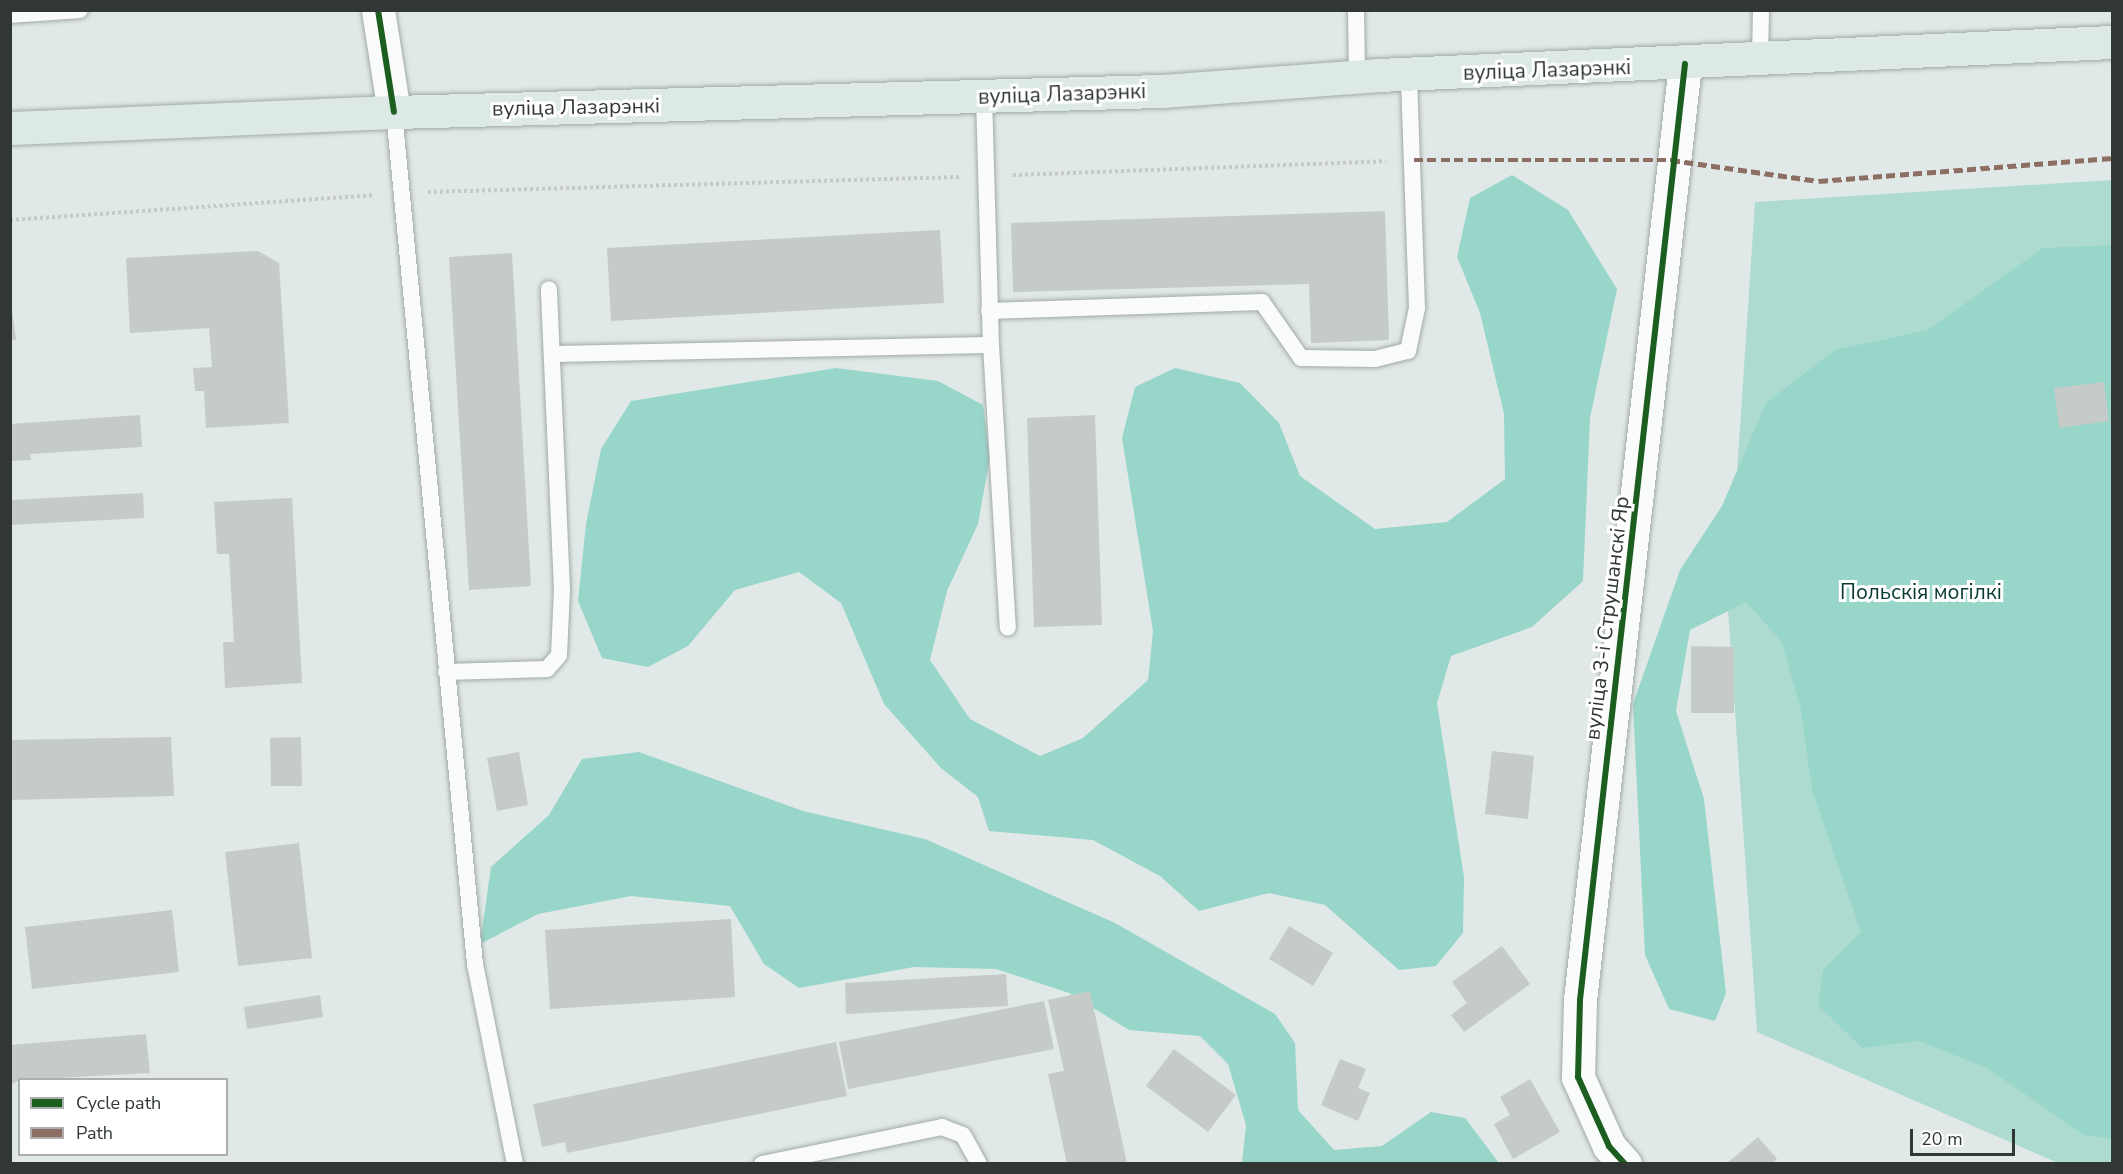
<!DOCTYPE html>
<html>
<head>
<meta charset="utf-8">
<style>
  body { margin:0 }
  #map { position:relative; width:2123px; height:1174px; overflow:hidden; background:#e0e9e7; font-family:"Nunito Sans",sans-serif }
  div>[style] { position:absolute }
  .green>* { inset:0; background:#aedbcf }
  .forest>* { inset:0; background:#97d6c8 }
  .building>* { inset:0; background:#c4cbc9 }
  .path>* { height:4px; margin-top:-2px; transform-origin:0; background:repeating-linear-gradient(90deg,#c5c9c8 0 3px,transparent 0 6px) }
  .roads { filter:drop-shadow(0 0 2px #a2aaa8) drop-shadow(0 0 2px #a2aaa8) }
  .service>* { height:16px; margin:-8px; padding:0 8px; transform-origin:8px; border-radius:8px; background:#fafcfb }
  .minor>* { height:33px; margin:-16.5px; padding:0 16.5px; transform-origin:16.5px; border-radius:16.5px; background:#fafcfb }
  .primary>* { height:33px; margin:-16.5px; padding:0 16.5px; transform-origin:16.5px; border-radius:16.5px; background:#dde9e7 }
  .quiet>* { height:4.5px; margin-top:-2.25px; transform-origin:0; background:repeating-linear-gradient(90deg,#8d6e63 0 9px,transparent 0 13.5px) }
  .cycleway>* { height:6px; margin:-3px; padding:0 3px; transform-origin:3px; border-radius:3px; background:#1b5e20 }
  span { translate:-50% -50%; white-space:nowrap; text-align:center; line-height:1.15; -webkit-text-stroke:6px #fff; paint-order:stroke }
  .street-label { font-size:21px; color:#303735 }
  .park-label { font-size:21px; color:#073a30 }
  .frame { position:absolute; inset:0; border:12px solid #303735; pointer-events:none }
  .legend { position:absolute; left:18px; top:1078px; width:210px; height:78px; box-sizing:border-box; background:#fff; border:2px solid #acafae; margin:0; padding:8px 10px; list-style:none; font-size:18px; color:#303735 }
  .legend li { display:flex; align-items:center; gap:12px; height:30px }
  .legend b { width:30px; border:2px solid #acafae }
  .scale { position:absolute; left:1910px; top:1129px; width:105px; height:27px; box-sizing:border-box; border:3px solid #303735; border-top:0; padding-left:8px; font-size:18px; line-height:21px; white-space:nowrap; color:#303735; -webkit-text-stroke:4px #fff; paint-order:stroke }
</style>
</head>
<body>
<div id="map">
  <div class="green">
    <i style="clip-path:polygon(2112px 180px,2112px 1163px,2058px 1163px,1757px 1032px,1728px 609px,1755px 202px)"></i>
  </div>
  <div class="forest">
    <i style="clip-path:polygon(1512px 175px,1568px 210px,1617px 289px,1590px 418px,1583px 581px,1532px 627px,1451px 656px,1437px 703px,1464px 877px,1463px 933px,1436px 966px,1399px 970px,1325px 905px,1269px 893px,1199px 911px,1160px 876px,1093px 840px,989px 831px,978px 797px,941px 768px,884px 704px,841px 603px,799px 572px,735px 590px,688px 646px,648px 667px,602px 658px,578px 601px,586px 524px,601px 449px,631px 401px,836px 368px,938px 381px,983px 405px,990px 457px,978px 524px,947px 591px,930px 660px,970px 719px,1040px 756px,1083px 738px,1148px 680px,1153px 631px,1122px 438px,1135px 387px,1175px 368px,1240px 383px,1279px 423px,1300px 476px,1375px 529px,1447px 522px,1505px 479px,1504px 414px,1480px 313px,1457px 257px,1470px 198px)"></i>
    <i style="clip-path:polygon(2112px 245px,2112px 1139px,2084px 1135px,1987px 1068px,1919px 1041px,1862px 1048px,1818px 1005px,1823px 970px,1861px 932px,1812px 790px,1801px 710px,1782px 642px,1746px 602px,1690px 630px,1676px 711px,1704px 799px,1726px 993px,1715px 1021px,1669px 1009px,1645px 955px,1633px 704px,1680px 570px,1722px 506px,1766px 403px,1835px 350px,1928px 330px,2043px 248px)"></i>
    <i style="clip-path:polygon(639px 752px,803px 811px,925px 839px,1115px 923px,1275px 1014px,1295px 1043px,1298px 1110px,1334px 1150px,1382px 1146px,1431px 1112px,1465px 1118px,1499px 1163px,1242px 1163px,1246px 1125px,1228px 1064px,1200px 1036px,1129px 1030px,1069px 993px,996px 969px,914px 967px,799px 988px,764px 964px,730px 906px,631px 896px,538px 914px,480px 944px,491px 867px,549px 815px,582px 759px)"></i>
  </div>
  <div class="building">
    <i style="clip-path:polygon(1385px 211px,1389px 340px,1311px 343px,1309px 284px,1013px 292px,1011px 223px)"></i>
    <i style="clip-path:polygon(940px 230px,944px 303px,611px 321px,607px 248px)"></i>
    <i style="clip-path:polygon(258px 251px,279px 263px,289px 423px,206px 428px,204px 391px,195px 391px,193px 368px,212px 367px,209px 328px,130px 333px,126px 258px)"></i>
    <i style="clip-path:polygon(512px 253px,531px 586px,469px 590px,449px 257px)"></i>
    <i style="clip-path:polygon(10px 292px,16px 340px,10px 340px)"></i>
    <i style="clip-path:polygon(2104px 382px,2109px 421px,2059px 428px,2054px 388px)"></i>
    <i style="clip-path:polygon(140px 415px,142px 447px,30px 454px,31px 460px,10px 461px,10px 424px)"></i>
    <i style="clip-path:polygon(1095px 415px,1102px 625px,1034px 627px,1027px 418px)"></i>
    <i style="clip-path:polygon(143px 493px,144px 518px,10px 525px,10px 500px)"></i>
    <i style="clip-path:polygon(292px 498px,302px 683px,225px 688px,223px 642px,234px 642px,229px 554px,217px 554px,214px 502px)"></i>
    <i style="clip-path:polygon(1691px 646px,1734px 647px,1734px 713px,1691px 713px)"></i>
    <i style="clip-path:polygon(171px 737px,174px 796px,10px 800px,10px 740px)"></i>
    <i style="clip-path:polygon(301px 737px,302px 786px,271px 786px,270px 738px)"></i>
    <i style="clip-path:polygon(1492px 751px,1534px 756px,1528px 819px,1485px 814px)"></i>
    <i style="clip-path:polygon(519px 752px,528px 805px,497px 811px,487px 758px)"></i>
    <i style="clip-path:polygon(299px 843px,312px 958px,238px 966px,225px 852px)"></i>
    <i style="clip-path:polygon(172px 910px,179px 972px,32px 989px,25px 927px)"></i>
    <i style="clip-path:polygon(731px 919px,735px 997px,550px 1009px,545px 930px)"></i>
    <i style="clip-path:polygon(1289px 926px,1333px 953px,1313px 986px,1269px 959px)"></i>
    <i style="clip-path:polygon(1502px 946px,1530px 984px,1464px 1032px,1451px 1015px,1467px 1003px,1452px 982px)"></i>
    <i style="clip-path:polygon(1006px 974px,1008px 1006px,846px 1014px,845px 983px)"></i>
    <i style="clip-path:polygon(1090px 991px,1127px 1164px,1067px 1164px,1048px 1074px,1064px 1071px,1048px 1000px)"></i>
    <i style="clip-path:polygon(320px 995px,323px 1017px,247px 1029px,244px 1007px)"></i>
    <i style="clip-path:polygon(1044px 1001px,1054px 1049px,848px 1089px,839px 1042px)"></i>
    <i style="clip-path:polygon(146px 1034px,150px 1073px,20px 1080px,10px 1085px,10px 1045px)"></i>
    <i style="clip-path:polygon(836px 1042px,847px 1096px,567px 1153px,565px 1142px,542px 1147px,533px 1104px)"></i>
    <i style="clip-path:polygon(1174px 1049px,1236px 1095px,1208px 1132px,1146px 1086px)"></i>
    <i style="clip-path:polygon(1340px 1059px,1366px 1069px,1358px 1088px,1370px 1093px,1358px 1121px,1321px 1105px)"></i>
    <i style="clip-path:polygon(1530px 1079px,1560px 1132px,1513px 1159px,1494px 1124px,1510px 1115px,1500px 1097px)"></i>
    <i style="clip-path:polygon(1758px 1137px,1777px 1159px,1772px 1164px,1726px 1164px)"></i>
  </div>
  <div class="path">
    <i style="left:1013px;top:175px;width:373px;rotate:-2.1deg"></i>
    <i style="left:428px;top:192px;width:532px;rotate:-1.62deg"></i>
    <i style="left:10px;top:220px;width:366px;rotate:-3.9deg"></i>
  </div>
  <div class="roads">
    <div class="service">
      <i style="left:1356px;top:10px;width:66px;rotate:89.1deg"></i>
      <i style="left:10px;top:15px;width:70px;rotate:-4.1deg"></i>
      <i style="left:1760px;top:57px;width:47px;rotate:-88.8deg"></i>
      <i style="left:984px;top:96px;width:249px;rotate:88.4deg"></i>
      <i style="left:991px;top:345px;width:283px;rotate:86.6deg"></i>
      <i style="left:394px;top:112px;width:856px;rotate:84.57deg"></i>
      <i style="left:475px;top:964px;width:204px;rotate:78.7deg"></i>
      <i style="left:989px;top:311px;width:273px;rotate:-1.9deg"></i>
      <i style="left:1262px;top:302px;width:68px;rotate:55.1deg"></i>
      <i style="left:1301px;top:358px;width:74px;rotate:0.8deg"></i>
      <i style="left:1375px;top:359px;width:34px;rotate:-14deg"></i>
      <i style="left:1408px;top:351px;width:44px;rotate:-78.2deg"></i>
      <i style="left:1417px;top:308px;width:233px;rotate:-92deg"></i>
      <i style="left:552px;top:354px;width:439px;rotate:-1.2deg"></i>
      <i style="left:446px;top:672px;width:101px;rotate:-1.7deg"></i>
      <i style="left:547px;top:669px;width:18px;rotate:-49deg"></i>
      <i style="left:559px;top:655px;width:65px;rotate:-87.4deg"></i>
      <i style="left:562px;top:590px;width:301px;rotate:-92.5deg"></i>
      <i style="left:762px;top:1164px;width:184px;rotate:-11.6deg"></i>
      <i style="left:942px;top:1127px;width:22px;rotate:21deg"></i>
      <i style="left:963px;top:1135px;width:33px;rotate:61deg"></i>
    </div>
    <div class="minor">
      <i style="left:378px;top:10px;width:103px;rotate:81.1deg"></i>
      <i style="left:1625px;top:1164px;width:24px;rotate:-132deg"></i>
      <i style="left:1609px;top:1146px;width:76px;rotate:-114.2deg"></i>
      <i style="left:1578px;top:1077px;width:77px;rotate:-88.5deg"></i>
      <i style="left:1580px;top:1000px;width:942px;rotate:-83.6deg"></i>
    </div>
    <div class="primary">
      <i style="left:10px;top:128px;width:384px;rotate:-2.4deg"></i>
      <i style="left:394px;top:112px;width:768px;rotate:-1.57deg"></i>
      <i style="left:1162px;top:91px;width:218px;rotate:-4.2deg"></i>
      <i style="left:1379px;top:75px;width:734px;rotate:-2.58deg"></i>
    </div>
  </div>
  <div class="quiet">
    <i style="left:1414px;top:160px;width:257px"></i>
    <i style="left:1671px;top:160px;width:149px;rotate:8.1deg"></i>
    <i style="left:1819px;top:181px;width:294px;rotate:-4.5deg"></i>
  </div>
  <div class="cycleway">
    <i style="left:378px;top:10px;width:103px;rotate:81.1deg"></i>
    <i style="left:1625px;top:1164px;width:24px;rotate:-132deg"></i>
    <i style="left:1609px;top:1146px;width:76px;rotate:-114.2deg"></i>
    <i style="left:1578px;top:1077px;width:77px;rotate:-88.5deg"></i>
    <i style="left:1580px;top:1000px;width:942px;rotate:-83.6deg"></i>
  </div>
  <div class="street-label">
    <span style="left:1547px;top:70px;rotate:-2deg">вуліца Лазарэнкі</span>
    <span style="left:1062px;top:94px;rotate:-2deg">вуліца Лазарэнкі</span>
    <span style="left:576px;top:107px;rotate:-1deg">вуліца Лазарэнкі</span>
    <span style="left:1607px;top:618px;rotate:-83deg">вуліца 3-і Струшанскі Яр</span>
  </div>
  <div class="park-label">
    <span style="left:1921px;top:592px">Польскія могілкі</span>
  </div>
  <div class="frame"></div>
  <ul class="legend">
  <li><b style="height:8px;background:#1b5e20"></b>Cycle path</li>
  <li><b style="height:8px;background:#8d6e63"></b>Path</li>
  </ul>
  <div class="scale">20 m</div>
</div>
</body>
</html>
